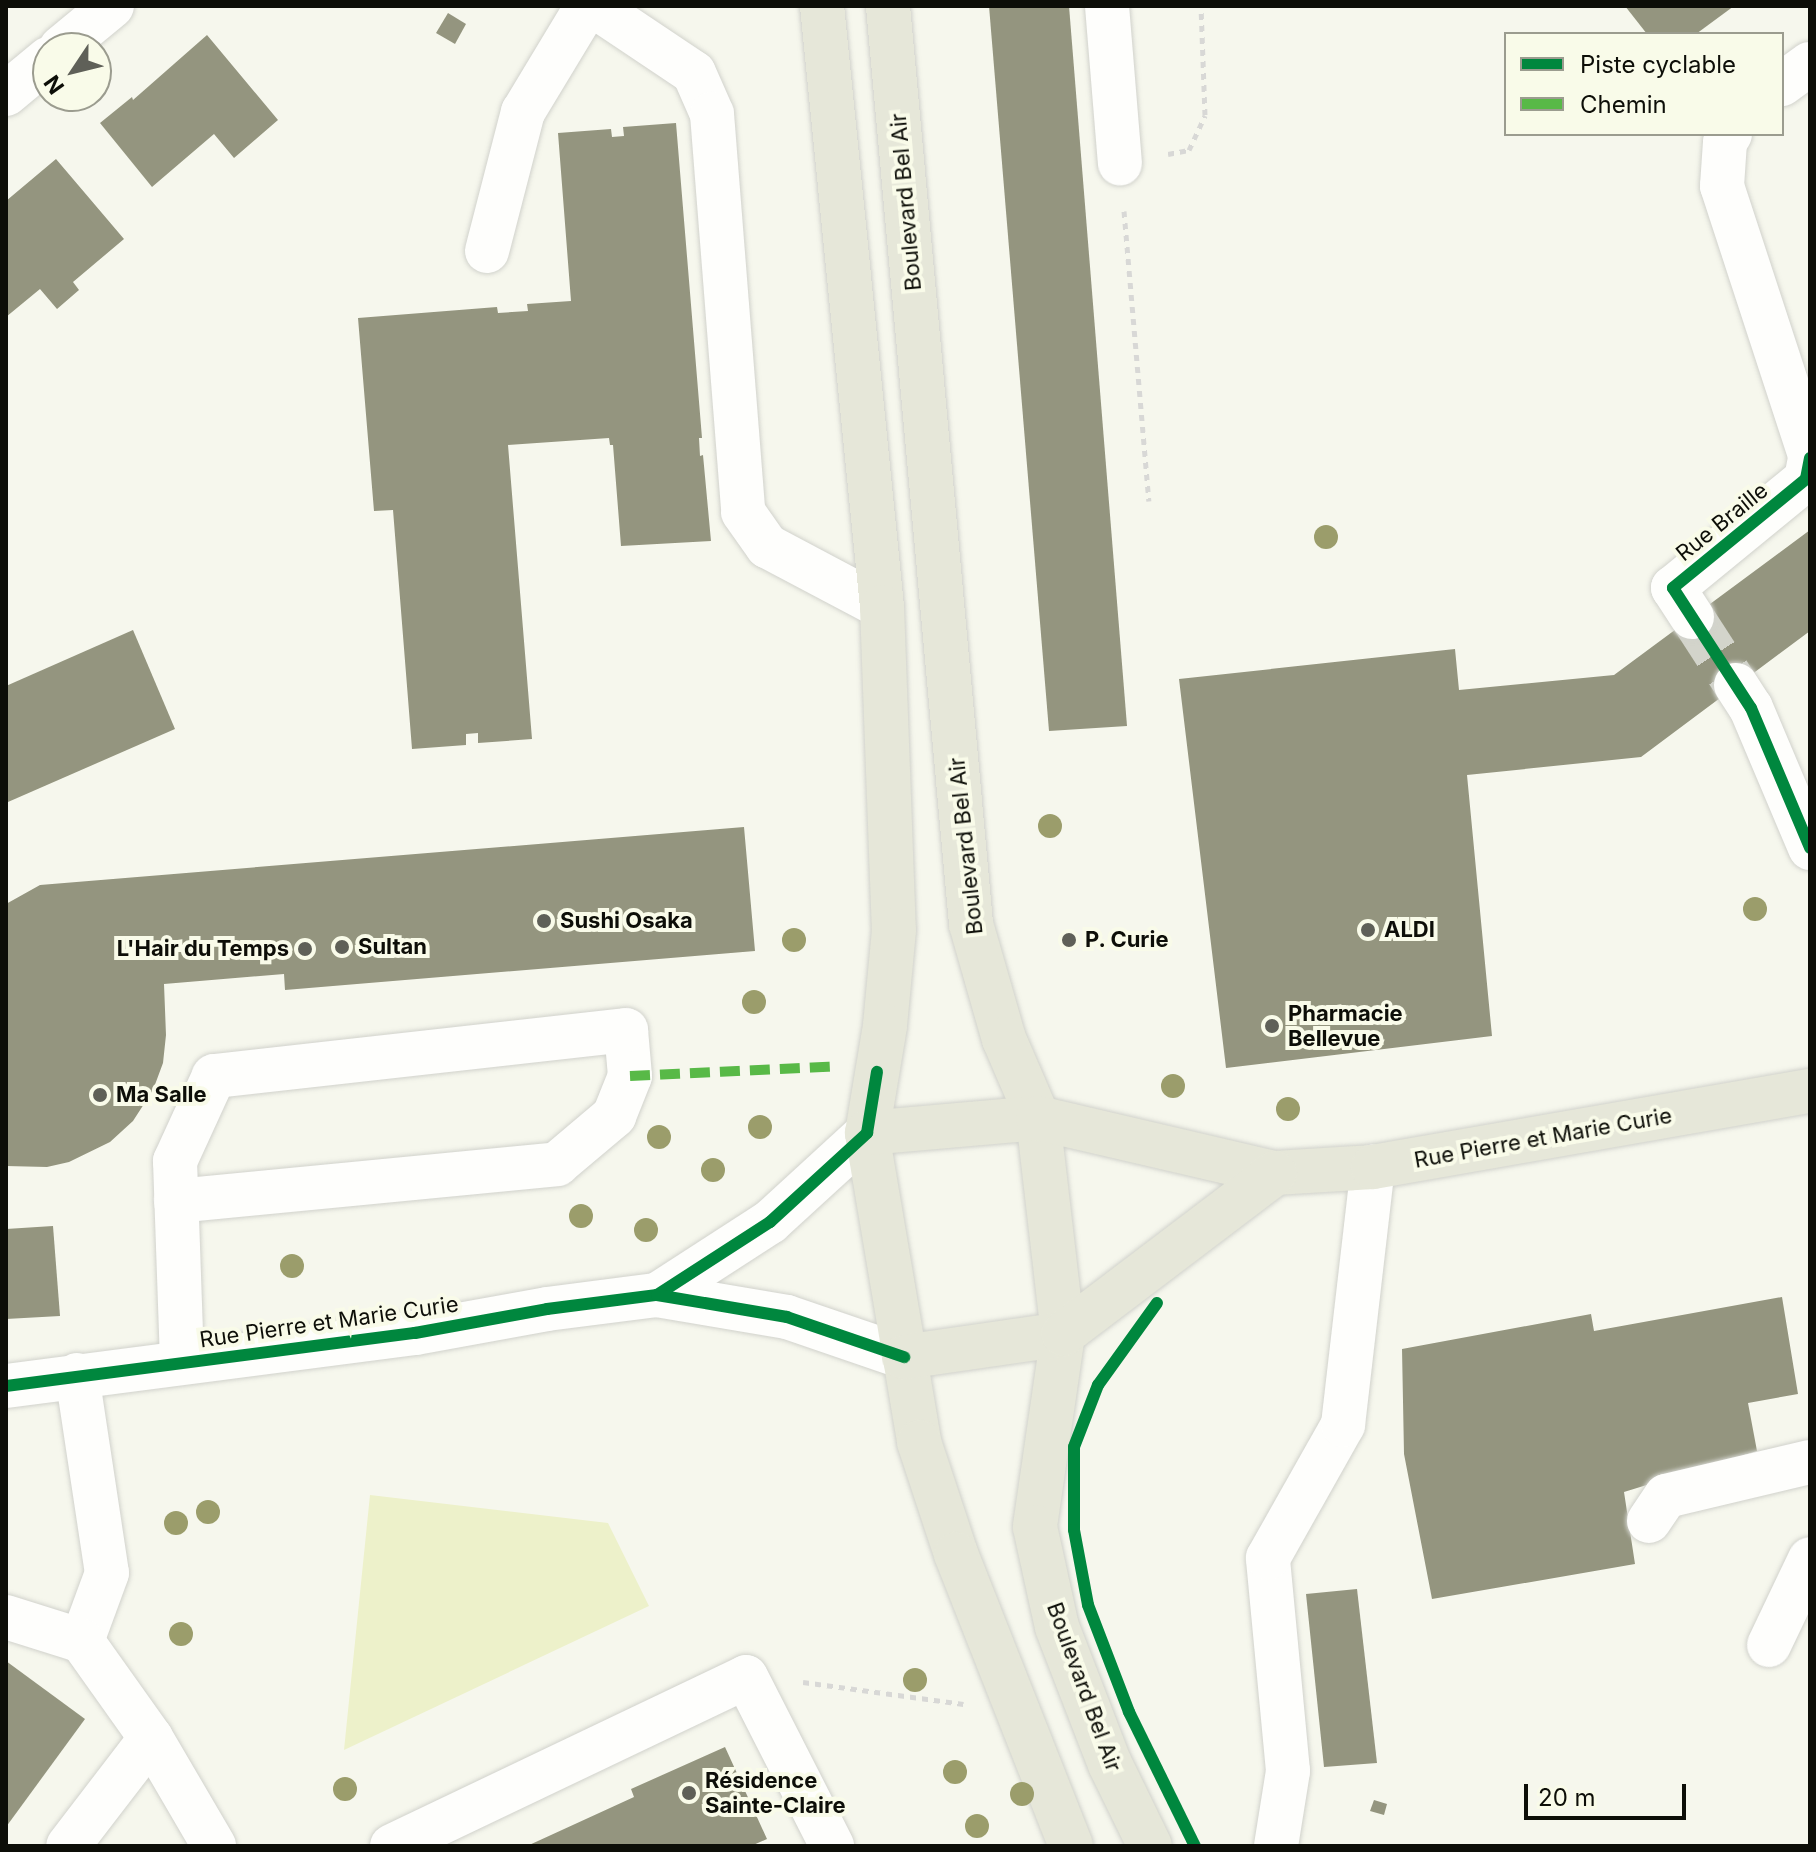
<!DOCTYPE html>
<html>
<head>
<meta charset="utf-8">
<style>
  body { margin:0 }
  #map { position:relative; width:1816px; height:1852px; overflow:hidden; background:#f6f7ed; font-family:Inter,sans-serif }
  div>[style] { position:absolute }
  .green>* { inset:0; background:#edf1ca }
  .building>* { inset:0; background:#94957f }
  .minor-tunnel>* { height:44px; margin-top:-22px; transform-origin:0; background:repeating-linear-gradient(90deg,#d3d4cb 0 44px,transparent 0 66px) }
  .path>* { height:5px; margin-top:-2.5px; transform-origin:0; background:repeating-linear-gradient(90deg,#d8d8d6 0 6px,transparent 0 12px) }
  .roads { filter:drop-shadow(0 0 2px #d1d2cc) drop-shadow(0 0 2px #d1d2cc) }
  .minor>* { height:44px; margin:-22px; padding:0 22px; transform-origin:22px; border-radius:22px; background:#fefefc }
  .major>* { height:44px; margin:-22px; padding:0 22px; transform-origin:22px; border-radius:22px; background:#e6e7d9 }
  .quiet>* { height:10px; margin-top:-5px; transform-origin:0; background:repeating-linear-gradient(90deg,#58b947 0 20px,transparent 0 30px) }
  .cycleway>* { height:12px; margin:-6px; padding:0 6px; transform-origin:6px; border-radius:6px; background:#00873e }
  .trees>* { width:24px; height:24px; margin:-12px; border-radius:50%; background:#9b9d6b }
  .dots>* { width:22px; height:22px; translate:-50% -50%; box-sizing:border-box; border:4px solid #f9fbe9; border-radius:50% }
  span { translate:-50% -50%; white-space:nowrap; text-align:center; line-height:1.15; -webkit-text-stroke:8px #f9fbe9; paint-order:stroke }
  .street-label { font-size:22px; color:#0d0e08 }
  .poi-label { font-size:22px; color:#0d0e08; font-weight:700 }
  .left { translate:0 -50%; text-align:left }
  .right { translate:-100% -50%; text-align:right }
  .frame { position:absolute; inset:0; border:8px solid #0d0e08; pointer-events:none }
  .legend { position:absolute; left:1504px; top:32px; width:280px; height:104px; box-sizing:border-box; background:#f9fbe9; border:2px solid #9b9c8f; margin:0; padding:10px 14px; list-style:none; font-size:24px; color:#0d0e08 }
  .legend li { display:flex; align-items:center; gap:16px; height:40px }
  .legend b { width:40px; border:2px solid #9b9c8f }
  .north { position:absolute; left:32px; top:32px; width:80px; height:80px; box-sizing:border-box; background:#f9fbe9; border:2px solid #9b9c8f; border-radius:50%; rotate:235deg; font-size:22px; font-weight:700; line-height:32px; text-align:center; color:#0d0e08 }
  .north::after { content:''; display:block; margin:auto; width:28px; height:36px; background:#5f6058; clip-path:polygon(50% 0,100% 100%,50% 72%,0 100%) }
  .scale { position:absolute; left:1524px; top:1784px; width:162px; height:36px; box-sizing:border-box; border:4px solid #0d0e08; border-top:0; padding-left:10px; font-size:24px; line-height:28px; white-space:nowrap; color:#0d0e08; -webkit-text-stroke:6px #f9fbe9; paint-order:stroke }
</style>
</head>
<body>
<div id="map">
  <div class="green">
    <i style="clip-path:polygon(370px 1495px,608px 1523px,649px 1606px,344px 1750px)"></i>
  </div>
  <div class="building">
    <i style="clip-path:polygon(989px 6px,1069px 6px,1127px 726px,1049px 731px)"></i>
    <i style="clip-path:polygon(1625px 6px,1734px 6px,1696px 34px,1647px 34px)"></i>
    <i style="clip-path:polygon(448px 13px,466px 24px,455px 44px,436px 33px)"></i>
    <i style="clip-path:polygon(207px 35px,278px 120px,234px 158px,214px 134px,152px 187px,100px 123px,132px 97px,133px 100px)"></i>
    <i style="clip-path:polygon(676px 123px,702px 438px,699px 438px,700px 456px,703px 455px,711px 541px,621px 546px,613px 445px,610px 445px,609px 438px,508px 445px,532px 739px,478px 743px,478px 733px,466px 734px,466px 745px,412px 749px,393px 510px,374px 511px,358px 318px,497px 307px,498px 313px,528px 311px,527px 304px,571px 301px,558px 133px,611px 129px,612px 137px,624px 136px,623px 127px)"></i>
    <i style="clip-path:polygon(56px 159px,124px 239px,73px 282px,79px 290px,57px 309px,40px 289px,6px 317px,6px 201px)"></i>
    <i style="clip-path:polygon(1810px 530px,1810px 631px,1641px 757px,1467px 775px,1492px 1036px,1226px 1068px,1179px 679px,1455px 649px,1459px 690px,1614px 675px)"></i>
    <i style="clip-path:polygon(133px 630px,175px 729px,8px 802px,6px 686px)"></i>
    <i style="clip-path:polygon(744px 827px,755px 951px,285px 990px,284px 974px,164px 984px,166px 1035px,163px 1063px,153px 1090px,133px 1121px,110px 1142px,69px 1162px,47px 1167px,6px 1166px,6px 904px,40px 885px)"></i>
    <i style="clip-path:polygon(53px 1226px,60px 1316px,6px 1319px,6px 1229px)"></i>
    <i style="clip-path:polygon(1782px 1297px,1798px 1394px,1748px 1403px,1757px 1451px,1624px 1492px,1635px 1564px,1432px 1599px,1404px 1454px,1402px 1349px,1591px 1314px,1594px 1331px)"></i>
    <i style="clip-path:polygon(1357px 1589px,1377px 1763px,1324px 1767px,1306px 1594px)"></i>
    <i style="clip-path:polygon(6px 1661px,85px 1719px,6px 1827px)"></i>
    <i style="clip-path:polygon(725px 1747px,767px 1839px,751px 1846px,527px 1846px,634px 1797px,631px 1789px)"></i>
    <i style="clip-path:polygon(1374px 1800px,1387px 1804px,1384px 1815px,1370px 1811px)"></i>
  </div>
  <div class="minor-tunnel">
    <i style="left:1692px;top:617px;width:81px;rotate:57.1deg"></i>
  </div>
  <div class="path">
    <i style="left:1168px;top:154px;width:21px;rotate:-11deg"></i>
    <i style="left:1189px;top:150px;width:38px;rotate:-65deg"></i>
    <i style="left:1205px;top:115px;width:109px;rotate:-92.1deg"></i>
    <i style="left:1124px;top:211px;width:291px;rotate:85.1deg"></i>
    <i style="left:803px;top:1682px;width:162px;rotate:7.8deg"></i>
  </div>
  <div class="roads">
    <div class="minor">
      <i style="left:594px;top:6px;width:120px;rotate:33.8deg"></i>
      <i style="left:694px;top:73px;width:45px;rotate:66.3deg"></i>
      <i style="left:712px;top:114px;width:399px;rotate:85.5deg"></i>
      <i style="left:743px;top:512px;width:42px;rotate:54.8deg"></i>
      <i style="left:767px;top:546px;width:130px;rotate:27.9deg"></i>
      <i style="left:1107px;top:6px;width:158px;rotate:85.3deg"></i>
      <i style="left:61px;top:48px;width:66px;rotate:-39.5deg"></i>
      <i style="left:1782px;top:84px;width:34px;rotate:-36deg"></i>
      <i style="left:6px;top:94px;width:55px;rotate:-39.8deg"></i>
      <i style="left:1730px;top:134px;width:9px;rotate:122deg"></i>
      <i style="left:1725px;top:142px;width:44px;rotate:93.9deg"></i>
      <i style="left:1722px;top:186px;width:284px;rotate:71.9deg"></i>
      <i style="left:487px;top:251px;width:144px;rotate:-75.5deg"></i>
      <i style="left:523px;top:112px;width:124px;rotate:-58.9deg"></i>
      <i style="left:1692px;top:617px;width:35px;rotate:-123deg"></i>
      <i style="left:1673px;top:588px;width:172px;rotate:-39.3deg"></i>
      <i style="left:1806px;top:479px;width:21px;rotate:-79deg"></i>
      <i style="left:1736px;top:685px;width:27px;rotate:57deg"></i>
      <i style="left:1751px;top:708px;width:152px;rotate:67.1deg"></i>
      <i style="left:176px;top:1201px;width:383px;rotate:-5.5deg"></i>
      <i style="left:557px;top:1164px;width:75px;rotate:-40.1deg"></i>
      <i style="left:614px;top:1116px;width:43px;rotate:-68.2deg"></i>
      <i style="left:630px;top:1076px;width:46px;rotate:-95deg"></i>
      <i style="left:626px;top:1030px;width:415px;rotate:173.6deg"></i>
      <i style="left:214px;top:1076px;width:94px;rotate:114.6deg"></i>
      <i style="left:175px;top:1161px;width:201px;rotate:88deg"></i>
      <i style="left:657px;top:1295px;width:135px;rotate:-32.9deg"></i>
      <i style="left:770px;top:1222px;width:132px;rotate:-42.5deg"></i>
      <i style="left:77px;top:1375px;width:200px;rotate:81.4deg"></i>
      <i style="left:107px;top:1573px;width:72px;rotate:110.2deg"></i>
      <i style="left:6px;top:1386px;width:412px;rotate:-7.4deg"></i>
      <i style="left:415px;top:1333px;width:134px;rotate:-10.3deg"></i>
      <i style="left:547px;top:1309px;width:111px;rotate:-7.3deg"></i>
      <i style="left:657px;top:1295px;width:132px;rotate:9.6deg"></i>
      <i style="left:787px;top:1317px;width:124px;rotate:18.9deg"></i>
      <i style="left:1649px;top:1521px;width:30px;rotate:-56deg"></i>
      <i style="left:1666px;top:1496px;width:148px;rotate:-13.3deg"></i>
      <i style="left:6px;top:1617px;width:80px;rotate:17.5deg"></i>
      <i style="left:82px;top:1641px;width:119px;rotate:54.6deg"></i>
      <i style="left:151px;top:1738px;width:136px;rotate:127.5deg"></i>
      <i style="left:1769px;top:1645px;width:95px;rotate:-64.5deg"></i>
      <i style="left:151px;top:1738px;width:125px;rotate:59.7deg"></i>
      <i style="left:392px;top:1846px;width:392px;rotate:-25.5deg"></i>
      <i style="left:746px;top:1677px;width:190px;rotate:63deg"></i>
      <i style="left:1276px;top:1846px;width:76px;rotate:-80.9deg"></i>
      <i style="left:1288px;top:1771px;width:214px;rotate:-95.4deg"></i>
      <i style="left:1268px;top:1558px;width:153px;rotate:-60.6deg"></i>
      <i style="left:1343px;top:1425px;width:260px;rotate:-83.4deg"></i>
    </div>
    <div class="major">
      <i style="left:822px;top:6px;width:604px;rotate:84.3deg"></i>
      <i style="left:882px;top:607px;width:323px;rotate:87.9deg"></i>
      <i style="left:894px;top:930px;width:96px;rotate:95.4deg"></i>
      <i style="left:885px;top:1026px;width:109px;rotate:99.5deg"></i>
      <i style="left:867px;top:1133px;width:313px;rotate:80.4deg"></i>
      <i style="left:919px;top:1442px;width:118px;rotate:71.7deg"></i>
      <i style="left:956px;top:1554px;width:314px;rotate:68.5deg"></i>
      <i style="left:888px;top:6px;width:922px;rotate:84.83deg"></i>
      <i style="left:971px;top:924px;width:120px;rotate:74deg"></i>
      <i style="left:1004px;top:1039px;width:86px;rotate:66.7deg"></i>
      <i style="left:1038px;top:1118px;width:217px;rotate:83.4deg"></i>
      <i style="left:1063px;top:1334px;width:195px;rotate:98.3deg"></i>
      <i style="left:1035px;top:1527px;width:102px;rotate:77.6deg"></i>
      <i style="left:1057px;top:1627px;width:147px;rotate:68.9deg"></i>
      <i style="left:1110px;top:1764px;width:91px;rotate:64deg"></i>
      <i style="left:867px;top:1133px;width:172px;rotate:-5deg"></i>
      <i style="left:1038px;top:1118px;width:243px;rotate:13.1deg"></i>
      <i style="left:1275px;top:1173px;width:98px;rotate:-3.5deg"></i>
      <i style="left:1373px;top:1167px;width:444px;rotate:-9.9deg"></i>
      <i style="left:904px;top:1357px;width:161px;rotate:-8.2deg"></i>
      <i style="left:1063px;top:1334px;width:266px;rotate:-37.2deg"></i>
    </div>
  </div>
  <div class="quiet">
    <i style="left:630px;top:1076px;width:209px;rotate:-2.7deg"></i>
  </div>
  <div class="cycleway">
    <i style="left:1810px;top:458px;width:21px;rotate:101deg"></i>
    <i style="left:1806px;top:479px;width:172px;rotate:140.7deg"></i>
    <i style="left:1673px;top:588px;width:143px;rotate:57deg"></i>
    <i style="left:1751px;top:708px;width:152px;rotate:67.1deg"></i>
    <i style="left:657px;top:1295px;width:135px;rotate:-32.9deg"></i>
    <i style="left:770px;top:1222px;width:132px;rotate:-42.5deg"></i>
    <i style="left:867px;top:1133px;width:62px;rotate:-80.7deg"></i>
    <i style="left:1157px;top:1303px;width:101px;rotate:125.7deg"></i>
    <i style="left:1098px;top:1385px;width:66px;rotate:111.2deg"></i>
    <i style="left:1074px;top:1447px;width:83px;rotate:90deg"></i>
    <i style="left:1074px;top:1530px;width:76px;rotate:79.4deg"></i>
    <i style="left:1088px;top:1605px;width:115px;rotate:69deg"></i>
    <i style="left:1129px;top:1712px;width:149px;rotate:63.8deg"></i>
    <i style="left:6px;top:1386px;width:412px;rotate:-7.4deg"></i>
    <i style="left:415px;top:1333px;width:134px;rotate:-10.3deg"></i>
    <i style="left:547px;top:1309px;width:111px;rotate:-7.3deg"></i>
    <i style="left:657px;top:1295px;width:132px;rotate:9.6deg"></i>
    <i style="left:787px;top:1317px;width:124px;rotate:18.9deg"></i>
  </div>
  <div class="trees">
    <i style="left:1326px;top:537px"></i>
    <i style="left:1050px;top:826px"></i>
    <i style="left:1755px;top:909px"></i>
    <i style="left:794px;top:940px"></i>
    <i style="left:754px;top:1002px"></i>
    <i style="left:1173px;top:1086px"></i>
    <i style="left:1288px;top:1109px"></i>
    <i style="left:760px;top:1127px"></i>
    <i style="left:659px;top:1137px"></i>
    <i style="left:713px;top:1170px"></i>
    <i style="left:581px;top:1216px"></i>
    <i style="left:646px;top:1230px"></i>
    <i style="left:292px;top:1266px"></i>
    <i style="left:208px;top:1512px"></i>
    <i style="left:176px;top:1523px"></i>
    <i style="left:181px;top:1634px"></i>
    <i style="left:915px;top:1680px"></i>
    <i style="left:955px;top:1772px"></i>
    <i style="left:345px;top:1789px"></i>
    <i style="left:1022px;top:1794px"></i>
    <i style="left:977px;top:1826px"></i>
  </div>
  <div class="dots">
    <i style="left:544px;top:921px;background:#5f6058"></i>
    <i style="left:1368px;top:930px;background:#5f6058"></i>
    <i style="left:1069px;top:940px;background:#5f6058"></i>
    <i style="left:342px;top:947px;background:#5f6058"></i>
    <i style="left:305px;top:949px;background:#5f6058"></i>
    <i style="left:1272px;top:1026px;background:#5f6058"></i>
    <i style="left:100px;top:1095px;background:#5f6058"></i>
    <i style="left:689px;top:1793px;background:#5f6058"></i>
  </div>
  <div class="street-label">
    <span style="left:906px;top:202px;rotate:-95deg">Boulevard Bel Air</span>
    <span style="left:1722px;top:522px;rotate:-39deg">Rue Braille</span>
    <span style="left:966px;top:846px;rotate:-96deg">Boulevard Bel Air</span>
    <span style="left:1543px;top:1138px;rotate:-10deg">Rue Pierre et Marie Curie</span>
    <span style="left:329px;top:1322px;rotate:-8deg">Rue Pierre et Marie Curie</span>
    <span style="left:1084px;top:1687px;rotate:70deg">Boulevard Bel Air</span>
  </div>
  <div class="poi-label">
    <span class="left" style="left:560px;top:921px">Sushi Osaka</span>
    <span class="left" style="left:1384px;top:930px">ALDI</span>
    <span class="left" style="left:1085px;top:940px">P. Curie</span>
    <span class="left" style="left:358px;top:947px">Sultan</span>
    <span class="right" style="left:289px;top:949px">L'Hair du Temps</span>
    <span class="left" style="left:1288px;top:1026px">Pharmacie<br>Bellevue</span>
    <span class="left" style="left:116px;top:1095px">Ma Salle</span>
    <span class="left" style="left:705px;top:1793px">Résidence<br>Sainte-Claire</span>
  </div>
  <div class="frame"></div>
  <ul class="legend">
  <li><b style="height:10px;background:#00873e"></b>Piste cyclable</li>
  <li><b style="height:10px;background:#58b947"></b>Chemin</li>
  </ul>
  <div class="north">N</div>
  <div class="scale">20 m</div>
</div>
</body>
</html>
